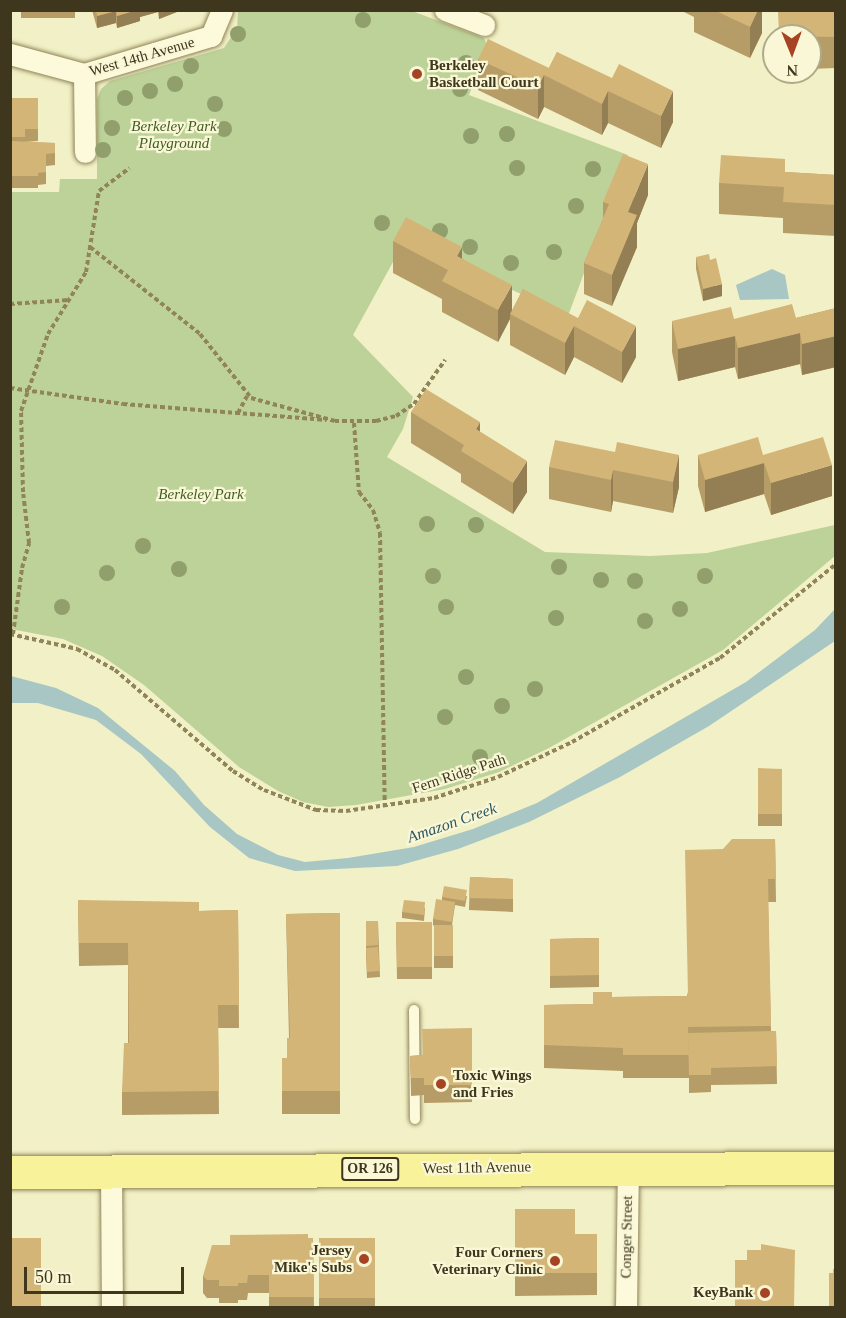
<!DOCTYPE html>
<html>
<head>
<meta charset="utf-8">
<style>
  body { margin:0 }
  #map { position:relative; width:846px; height:1318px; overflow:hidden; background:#f2f0c6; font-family:Georgia,serif }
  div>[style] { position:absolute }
  .green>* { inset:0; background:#bdd298 }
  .water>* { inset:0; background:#a7c6c4 }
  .path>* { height:4px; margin-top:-2px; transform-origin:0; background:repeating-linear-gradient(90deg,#908459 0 4.5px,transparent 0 7.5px) }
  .roads { filter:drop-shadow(0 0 2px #908459) drop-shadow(0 0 2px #908459) }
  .lane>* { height:10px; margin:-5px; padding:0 5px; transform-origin:5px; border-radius:5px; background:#fcfada }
  .street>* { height:21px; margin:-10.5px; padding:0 10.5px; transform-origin:10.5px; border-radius:10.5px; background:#fcfada }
  .primary>* { height:33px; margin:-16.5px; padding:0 16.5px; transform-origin:16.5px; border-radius:16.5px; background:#f8f29b }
  .trees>* { width:16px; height:16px; margin:-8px; border-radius:50%; background:#909f6c }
  .wall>* { inset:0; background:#b69c67 }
  .shaded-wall>* { inset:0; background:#947f54 }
  .building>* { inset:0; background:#d4b578 }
  .dots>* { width:16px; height:16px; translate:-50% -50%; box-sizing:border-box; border:3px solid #f9f7d6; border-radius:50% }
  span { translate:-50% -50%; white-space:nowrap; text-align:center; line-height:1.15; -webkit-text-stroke:4.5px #f9f7d6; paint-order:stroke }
  .shield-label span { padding:2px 4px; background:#f9f7d6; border:2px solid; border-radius:4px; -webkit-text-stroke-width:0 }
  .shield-label { font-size:14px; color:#3f361e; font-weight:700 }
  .street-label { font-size:15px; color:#3f361e }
  .poi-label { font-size:15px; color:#3f361e; font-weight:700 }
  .left { translate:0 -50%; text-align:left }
  .right { translate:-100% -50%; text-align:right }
  .park-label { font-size:15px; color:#405d23; font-style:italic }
  .water-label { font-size:16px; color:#2c5660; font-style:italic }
  .frame { position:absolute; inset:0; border:12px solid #3f361e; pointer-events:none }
  .north { position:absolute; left:762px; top:24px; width:60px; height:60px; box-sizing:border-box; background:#f9f7d6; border:2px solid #afaa8c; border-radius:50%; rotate:179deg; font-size:16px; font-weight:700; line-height:24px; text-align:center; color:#3f361e }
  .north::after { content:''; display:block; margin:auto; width:21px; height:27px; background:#a54323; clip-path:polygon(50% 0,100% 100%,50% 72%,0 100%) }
  .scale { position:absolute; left:24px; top:1267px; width:160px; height:27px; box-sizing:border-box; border:3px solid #3f361e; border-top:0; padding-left:8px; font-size:18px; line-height:21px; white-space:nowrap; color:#3f361e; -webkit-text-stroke:4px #f9f7d6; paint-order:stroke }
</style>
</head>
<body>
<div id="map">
  <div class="green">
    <i style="clip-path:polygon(238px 11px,412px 11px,484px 38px,488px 48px,469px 95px,628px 155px,568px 316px,405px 240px,353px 335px,413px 397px,403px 429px,387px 457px,545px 552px,650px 556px,707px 553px,835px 525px,835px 556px,723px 650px,549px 748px,499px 772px,445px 789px,356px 805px,328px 807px,303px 802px,278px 791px,239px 767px,144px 685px,102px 656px,63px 639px,11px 629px,10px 192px,59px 192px,60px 179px,97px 179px,97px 99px,101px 89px,110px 81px,224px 48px,237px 28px)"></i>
  </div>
  <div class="water">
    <i style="clip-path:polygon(772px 269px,785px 275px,789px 299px,740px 300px,736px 285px)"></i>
    <i style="clip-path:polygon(835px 609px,835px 641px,709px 726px,620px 777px,529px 822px,458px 849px,397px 866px,295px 871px,249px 858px,210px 827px,141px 754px,96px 720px,38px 703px,11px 703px,11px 676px,56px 688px,98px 708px,175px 771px,204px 805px,237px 834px,278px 855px,305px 862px,348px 858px,414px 847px,473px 829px,537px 803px,746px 682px,815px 630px)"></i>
  </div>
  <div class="path">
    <i style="left:90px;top:247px;width:140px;rotate:38.3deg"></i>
    <i style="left:200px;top:334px;width:82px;rotate:51.4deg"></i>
    <i style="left:251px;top:398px;width:87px;rotate:15.3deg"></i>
    <i style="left:335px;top:421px;width:41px"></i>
    <i style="left:376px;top:421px;width:21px;rotate:-14deg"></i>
    <i style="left:396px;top:416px;width:22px;rotate:-34deg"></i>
    <i style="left:414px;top:404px;width:54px;rotate:-54.8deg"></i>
    <i style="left:10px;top:304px;width:59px;rotate:-3.9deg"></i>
    <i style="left:10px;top:388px;width:114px;rotate:8.1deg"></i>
    <i style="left:123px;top:404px;width:204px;rotate:4.5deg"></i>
    <i style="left:238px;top:413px;width:19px;rotate:-62deg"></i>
    <i style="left:354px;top:423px;width:69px;rotate:85.9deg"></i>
    <i style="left:359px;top:492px;width:23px;rotate:52deg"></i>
    <i style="left:373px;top:510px;width:24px;rotate:73deg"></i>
    <i style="left:380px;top:533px;width:274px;rotate:89deg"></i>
    <i style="left:10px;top:634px;width:69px;rotate:12.6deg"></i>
    <i style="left:77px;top:649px;width:43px;rotate:28.9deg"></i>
    <i style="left:115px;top:670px;width:155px;rotate:40.6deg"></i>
    <i style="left:233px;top:771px;width:36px;rotate:32deg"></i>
    <i style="left:264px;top:790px;width:56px;rotate:21deg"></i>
    <i style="left:316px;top:810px;width:30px;rotate:2deg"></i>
    <i style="left:346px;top:811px;width:89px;rotate:-8.4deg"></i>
    <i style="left:434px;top:798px;width:67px;rotate:-18.2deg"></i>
    <i style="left:498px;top:777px;width:82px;rotate:-25.3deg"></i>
    <i style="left:572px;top:742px;width:170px;rotate:-29.6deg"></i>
    <i style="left:720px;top:658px;width:149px;rotate:-39deg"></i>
    <i style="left:13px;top:634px;width:67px;rotate:-82.2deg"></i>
    <i style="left:22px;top:568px;width:26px;rotate:-74deg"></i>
    <i style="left:29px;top:543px;width:51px;rotate:-96.7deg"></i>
    <i style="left:23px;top:492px;width:81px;rotate:-91.4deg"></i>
    <i style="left:21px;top:411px;width:82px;rotate:-70.7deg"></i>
    <i style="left:48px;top:334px;width:73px;rotate:-58.5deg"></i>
    <i style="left:86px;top:272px;width:82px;rotate:-80.9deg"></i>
    <i style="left:99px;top:191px;width:38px;rotate:-37deg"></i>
  </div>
  <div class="roads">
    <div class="lane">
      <i style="left:414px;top:1010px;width:109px;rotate:89.5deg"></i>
    </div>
    <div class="street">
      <i style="left:445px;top:10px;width:42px;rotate:21deg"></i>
      <i style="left:10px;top:54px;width:77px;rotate:15.1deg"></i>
      <i style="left:84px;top:74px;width:133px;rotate:-16.7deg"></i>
      <i style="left:211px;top:36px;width:28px;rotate:-67deg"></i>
      <i style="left:84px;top:74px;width:78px;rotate:89.3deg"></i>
      <i style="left:111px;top:1171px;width:137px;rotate:89.6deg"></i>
      <i style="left:626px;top:1308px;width:141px;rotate:-89.2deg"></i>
    </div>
    <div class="primary">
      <i style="left:10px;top:1172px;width:826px;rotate:-0.28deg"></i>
    </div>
  </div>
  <div class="trees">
    <i style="left:363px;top:20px"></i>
    <i style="left:238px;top:34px"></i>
    <i style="left:466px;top:63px"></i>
    <i style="left:191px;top:66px"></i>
    <i style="left:175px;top:84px"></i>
    <i style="left:460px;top:89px"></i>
    <i style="left:150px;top:91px"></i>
    <i style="left:125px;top:98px"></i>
    <i style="left:215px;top:104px"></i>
    <i style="left:112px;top:128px"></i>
    <i style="left:224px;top:129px"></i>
    <i style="left:507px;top:134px"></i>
    <i style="left:471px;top:136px"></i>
    <i style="left:103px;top:150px"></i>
    <i style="left:517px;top:168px"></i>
    <i style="left:593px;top:169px"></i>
    <i style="left:576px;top:206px"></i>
    <i style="left:382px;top:223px"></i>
    <i style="left:440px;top:231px"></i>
    <i style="left:470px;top:247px"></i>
    <i style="left:554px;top:252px"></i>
    <i style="left:511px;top:263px"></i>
    <i style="left:427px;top:524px"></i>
    <i style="left:476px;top:525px"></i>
    <i style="left:143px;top:546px"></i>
    <i style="left:559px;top:567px"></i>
    <i style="left:179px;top:569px"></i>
    <i style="left:107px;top:573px"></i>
    <i style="left:433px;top:576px"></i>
    <i style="left:705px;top:576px"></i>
    <i style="left:601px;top:580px"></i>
    <i style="left:635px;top:581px"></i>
    <i style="left:62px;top:607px"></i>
    <i style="left:446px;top:607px"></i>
    <i style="left:680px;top:609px"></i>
    <i style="left:556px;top:618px"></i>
    <i style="left:645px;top:621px"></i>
    <i style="left:466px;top:677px"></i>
    <i style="left:535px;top:689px"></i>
    <i style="left:502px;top:706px"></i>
    <i style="left:445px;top:717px"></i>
    <i style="left:480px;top:757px"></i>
  </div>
  <div class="wall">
    <i style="clip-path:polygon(21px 10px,75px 10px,75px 18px,21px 18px)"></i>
    <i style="clip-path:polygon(92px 10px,182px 10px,159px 19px,158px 12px,140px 17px,140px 21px,117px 28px,116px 23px,97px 28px)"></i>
    <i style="clip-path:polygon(680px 10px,762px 10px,762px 33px,750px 58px,694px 32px,694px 17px)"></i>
    <i style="clip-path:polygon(836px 11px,836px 68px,810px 69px,810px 36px)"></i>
    <i style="clip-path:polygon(557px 52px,673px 122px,661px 148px,608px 123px,602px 135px,544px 107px,538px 119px,478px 90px,478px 59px,549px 68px)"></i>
    <i style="clip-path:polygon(10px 98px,38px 98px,38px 141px,25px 142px,55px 143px,55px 165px,46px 166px,46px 184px,38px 185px,38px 188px,10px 188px)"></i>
    <i style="clip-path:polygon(785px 172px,836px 175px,836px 236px,783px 233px,783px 218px,719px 214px,719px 183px)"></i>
    <i style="clip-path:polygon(648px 195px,637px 223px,637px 247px,612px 306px,584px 294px,584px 263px,603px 219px,603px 202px)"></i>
    <i style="clip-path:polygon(393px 241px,462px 258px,512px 311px,523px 289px,636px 357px,622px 383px,574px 357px,565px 375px,510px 345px,510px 319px,498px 342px,442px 312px,442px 299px,393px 273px)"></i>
    <i style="clip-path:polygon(696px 257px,722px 296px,703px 301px,696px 269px)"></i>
    <i style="clip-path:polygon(836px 308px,836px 367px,802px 375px,800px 364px,738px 379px,735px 367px,678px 381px,672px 352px,672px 321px,734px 319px,796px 318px)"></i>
    <i style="clip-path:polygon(411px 412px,480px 432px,527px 492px,513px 514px,461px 482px,461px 474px,411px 443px)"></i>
    <i style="clip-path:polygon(615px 452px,679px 455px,679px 487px,673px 513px,613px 501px,611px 512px,549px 499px,549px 467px)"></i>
    <i style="clip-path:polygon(698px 455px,763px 455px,832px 496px,771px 515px,764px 494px,705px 512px,698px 486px)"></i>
    <i style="clip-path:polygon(782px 769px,782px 826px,758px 826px,758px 814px)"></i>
    <i style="clip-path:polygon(775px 839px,776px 902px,768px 902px,771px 1031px,776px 1031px,777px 1084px,711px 1085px,711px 1092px,689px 1093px,689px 1078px,623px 1078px,623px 1071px,544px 1068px,544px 1005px,593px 1004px,612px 997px,687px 996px,723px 849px)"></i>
    <i style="clip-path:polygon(470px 877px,513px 879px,513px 912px,469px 910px)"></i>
    <i style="clip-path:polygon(467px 896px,465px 907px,455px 905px,452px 925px,453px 925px,453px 968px,434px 968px,434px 926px,433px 925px,433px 919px,442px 900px,442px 897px)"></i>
    <i style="clip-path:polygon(78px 900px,199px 911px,238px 910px,239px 1028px,218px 1028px,219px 1114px,122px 1115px,122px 1092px,128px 1043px,128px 965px,79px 966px)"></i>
    <i style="clip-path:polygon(425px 908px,424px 921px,402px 918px,402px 912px)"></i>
    <i style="clip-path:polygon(340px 913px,340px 1114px,282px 1114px,282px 1058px,287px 1058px,289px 1038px,286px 914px)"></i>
    <i style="clip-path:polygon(366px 921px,378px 921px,380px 977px,367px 978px,366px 954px)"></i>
    <i style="clip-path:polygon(396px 922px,432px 922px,432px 979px,397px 979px)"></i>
    <i style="clip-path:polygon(599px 938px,599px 987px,550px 988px,550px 939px)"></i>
    <i style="clip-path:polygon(472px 1028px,472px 1102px,424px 1103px,424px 1095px,411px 1096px,410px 1056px,422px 1055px)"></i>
    <i style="clip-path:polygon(515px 1209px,575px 1234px,597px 1234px,597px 1295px,515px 1296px)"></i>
    <i style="clip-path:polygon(313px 1238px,314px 1308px,269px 1308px,269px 1293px,248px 1293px,247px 1300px,238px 1300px,238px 1303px,219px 1303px,219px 1298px,207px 1298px,203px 1293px,203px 1276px,230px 1245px)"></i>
    <i style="clip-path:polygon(319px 1238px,375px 1238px,375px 1308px,319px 1308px)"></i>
  </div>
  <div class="shaded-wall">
    <i style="clip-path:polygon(137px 10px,158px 10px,158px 12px,140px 17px,140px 21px,117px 28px,117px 16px)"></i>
    <i style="clip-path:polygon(159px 10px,182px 10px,159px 19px)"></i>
    <i style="clip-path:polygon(758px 10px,762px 10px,762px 33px,750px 58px,750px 27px)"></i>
    <i style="clip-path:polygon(116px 11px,116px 23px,97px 28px,97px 16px)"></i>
    <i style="clip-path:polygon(544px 75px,544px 107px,538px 119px,538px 87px)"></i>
    <i style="clip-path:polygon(608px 91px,608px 123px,602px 135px,602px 104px)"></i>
    <i style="clip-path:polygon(673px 91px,673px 122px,661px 148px,661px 116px)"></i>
    <i style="clip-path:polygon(648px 164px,648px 195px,637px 223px,637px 247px,612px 306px,612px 275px,628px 212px)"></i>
    <i style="clip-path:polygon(462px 247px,462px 278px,457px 256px)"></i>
    <i style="clip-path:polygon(722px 284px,722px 296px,703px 301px,703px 289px)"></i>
    <i style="clip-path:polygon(512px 285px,512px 315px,510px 314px,510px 319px,498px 342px,498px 310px)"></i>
    <i style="clip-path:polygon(574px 326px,574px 357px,565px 375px,565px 343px)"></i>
    <i style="clip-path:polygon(636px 326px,636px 357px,622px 383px,622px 352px)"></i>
    <i style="clip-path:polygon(800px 333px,800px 364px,738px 379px,738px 348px)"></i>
    <i style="clip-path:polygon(735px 336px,735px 367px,678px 381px,678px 349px)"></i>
    <i style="clip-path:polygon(836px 336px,836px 367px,802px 375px,802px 344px)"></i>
    <i style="clip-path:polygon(480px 422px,480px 454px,476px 429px)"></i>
    <i style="clip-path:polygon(679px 455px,679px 487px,673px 513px,673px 482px)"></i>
    <i style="clip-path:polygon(527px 461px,527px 492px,513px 514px,513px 483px)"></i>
    <i style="clip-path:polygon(764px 463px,764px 494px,705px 512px,705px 480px)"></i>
    <i style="clip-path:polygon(832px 465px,832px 496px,771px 515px,771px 483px)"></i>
    <i style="clip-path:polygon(613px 470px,613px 501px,611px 512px,611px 480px)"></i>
  </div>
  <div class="building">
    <i style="clip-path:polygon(96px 10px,137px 10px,117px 16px,116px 11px,97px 16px)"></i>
    <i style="clip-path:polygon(714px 10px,758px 10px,750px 27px)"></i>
    <i style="clip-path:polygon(778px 11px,836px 11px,836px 37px,779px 36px)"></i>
    <i style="clip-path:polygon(488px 39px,549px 68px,557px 52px,612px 78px,619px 64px,673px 91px,661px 116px,608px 91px,602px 104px,544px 75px,538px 87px,478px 59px)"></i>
    <i style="clip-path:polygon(10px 98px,38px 98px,38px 129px,25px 129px,25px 137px,10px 137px)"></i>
    <i style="clip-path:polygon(10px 141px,55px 143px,55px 153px,46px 154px,46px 172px,38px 173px,38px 176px,10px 176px)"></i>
    <i style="clip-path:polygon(623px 154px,648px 164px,628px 212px,637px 215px,612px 275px,584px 263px,609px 204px,603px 202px)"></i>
    <i style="clip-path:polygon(721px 155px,785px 159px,785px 172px,836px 175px,836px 205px,783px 202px,784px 187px,719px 183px)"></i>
    <i style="clip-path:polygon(406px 217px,462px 247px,457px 256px,512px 285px,498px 310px,442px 281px,448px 270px,393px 241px)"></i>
    <i style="clip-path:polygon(709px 254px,710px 260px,716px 258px,722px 284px,703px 289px,696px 257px)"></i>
    <i style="clip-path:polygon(523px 289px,578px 318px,587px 300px,636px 326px,622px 352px,574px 326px,565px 343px,510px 314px)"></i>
    <i style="clip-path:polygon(792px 304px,796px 318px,836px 308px,836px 336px,802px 344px,800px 333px,738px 348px,735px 336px,678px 349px,672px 321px,731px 307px,734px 319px)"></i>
    <i style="clip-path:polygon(426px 389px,480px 422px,476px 429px,527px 461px,513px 483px,461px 451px,464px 445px,411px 412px)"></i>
    <i style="clip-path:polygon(758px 437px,763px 455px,823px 437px,832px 465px,771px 483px,764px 463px,705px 480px,698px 455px)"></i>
    <i style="clip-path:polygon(555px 440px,615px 452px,617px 442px,679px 455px,673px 482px,613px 470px,611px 480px,549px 467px)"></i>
    <i style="clip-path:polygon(758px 768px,782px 769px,782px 814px,758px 814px)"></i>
    <i style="clip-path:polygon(732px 839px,775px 839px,776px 879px,768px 879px,771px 1026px,688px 1027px,689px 1055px,623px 1055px,623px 1048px,544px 1045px,544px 1005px,593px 1004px,593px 992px,612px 992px,612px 997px,688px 996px,685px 850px,723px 849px)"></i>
    <i style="clip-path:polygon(470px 877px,513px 879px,513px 899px,469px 898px)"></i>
    <i style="clip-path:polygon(444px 886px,467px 890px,465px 901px,442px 897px)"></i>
    <i style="clip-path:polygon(436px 899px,455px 902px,452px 922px,433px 919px)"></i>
    <i style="clip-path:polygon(78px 900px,199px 902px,199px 911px,238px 910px,239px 1005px,218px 1005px,219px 1091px,122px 1092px,124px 1043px,129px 1043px,128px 943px,79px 943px)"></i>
    <i style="clip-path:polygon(404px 900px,425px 902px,424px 915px,402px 912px)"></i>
    <i style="clip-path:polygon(340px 913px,340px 1091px,282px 1091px,282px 1058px,287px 1058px,287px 1038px,290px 1038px,286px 914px)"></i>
    <i style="clip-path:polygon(366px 921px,378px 921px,378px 945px,366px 946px)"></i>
    <i style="clip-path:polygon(396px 922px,432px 922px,432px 967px,397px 967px)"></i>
    <i style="clip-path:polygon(434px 925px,453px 925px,453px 956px,434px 956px)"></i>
    <i style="clip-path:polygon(599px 938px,599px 975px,550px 976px,550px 939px)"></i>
    <i style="clip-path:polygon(378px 947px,380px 971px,367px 972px,366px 948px)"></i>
    <i style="clip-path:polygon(472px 1028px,472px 1085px,424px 1085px,424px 1078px,411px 1078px,410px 1056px,423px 1055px,422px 1029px)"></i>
    <i style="clip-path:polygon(776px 1031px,777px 1066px,711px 1068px,711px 1075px,689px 1075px,688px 1033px)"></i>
    <i style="clip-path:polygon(515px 1209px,575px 1209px,575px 1234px,597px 1234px,597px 1273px,515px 1273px)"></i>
    <i style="clip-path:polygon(308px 1234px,308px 1238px,313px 1238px,314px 1297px,269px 1297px,269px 1275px,248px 1275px,247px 1283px,238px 1283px,238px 1286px,219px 1286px,219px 1280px,207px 1280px,203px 1276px,212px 1245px,230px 1245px,230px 1235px)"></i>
    <i style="clip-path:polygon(10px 1238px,41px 1238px,41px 1308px,10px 1308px)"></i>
    <i style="clip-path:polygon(319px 1238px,375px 1238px,375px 1298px,319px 1298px)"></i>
    <i style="clip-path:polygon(761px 1244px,795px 1250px,794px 1308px,735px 1308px,735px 1260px,747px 1260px,747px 1250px,761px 1250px)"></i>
    <i style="clip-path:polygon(833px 1269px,836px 1269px,836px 1308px,829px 1308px,829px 1273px,833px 1273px)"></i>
  </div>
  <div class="dots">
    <i style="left:417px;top:74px;background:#a54323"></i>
    <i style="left:441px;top:1084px;background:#a54323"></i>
    <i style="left:364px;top:1259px;background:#a54323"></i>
    <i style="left:555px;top:1261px;background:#a54323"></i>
    <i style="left:765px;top:1293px;background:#a54323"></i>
  </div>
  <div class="shield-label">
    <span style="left:370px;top:1169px">OR 126</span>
  </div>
  <div class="street-label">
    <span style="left:142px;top:57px;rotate:-16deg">West 14th Avenue</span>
    <span style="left:459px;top:774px;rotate:-18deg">Fern Ridge Path</span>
    <span style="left:477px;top:1168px;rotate:-1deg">West 11th Avenue</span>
    <span style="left:627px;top:1237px;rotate:-89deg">Conger Street</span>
  </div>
  <div class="poi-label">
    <span class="left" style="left:429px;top:74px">Berkeley<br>Basketball Court</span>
    <span class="left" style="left:453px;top:1084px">Toxic Wings<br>and Fries</span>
    <span class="right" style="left:352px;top:1259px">Jersey<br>Mike's Subs</span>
    <span class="right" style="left:543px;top:1261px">Four Corners<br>Veterinary Clinic</span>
    <span class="right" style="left:753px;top:1293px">KeyBank</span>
  </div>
  <div class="park-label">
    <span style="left:174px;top:135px">Berkeley Park<br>Playground</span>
    <span style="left:201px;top:495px">Berkeley Park</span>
  </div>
  <div class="water-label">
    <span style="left:452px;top:823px;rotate:-19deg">Amazon Creek</span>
  </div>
  <div class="frame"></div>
  <div class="north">N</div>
  <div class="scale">50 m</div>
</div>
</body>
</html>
